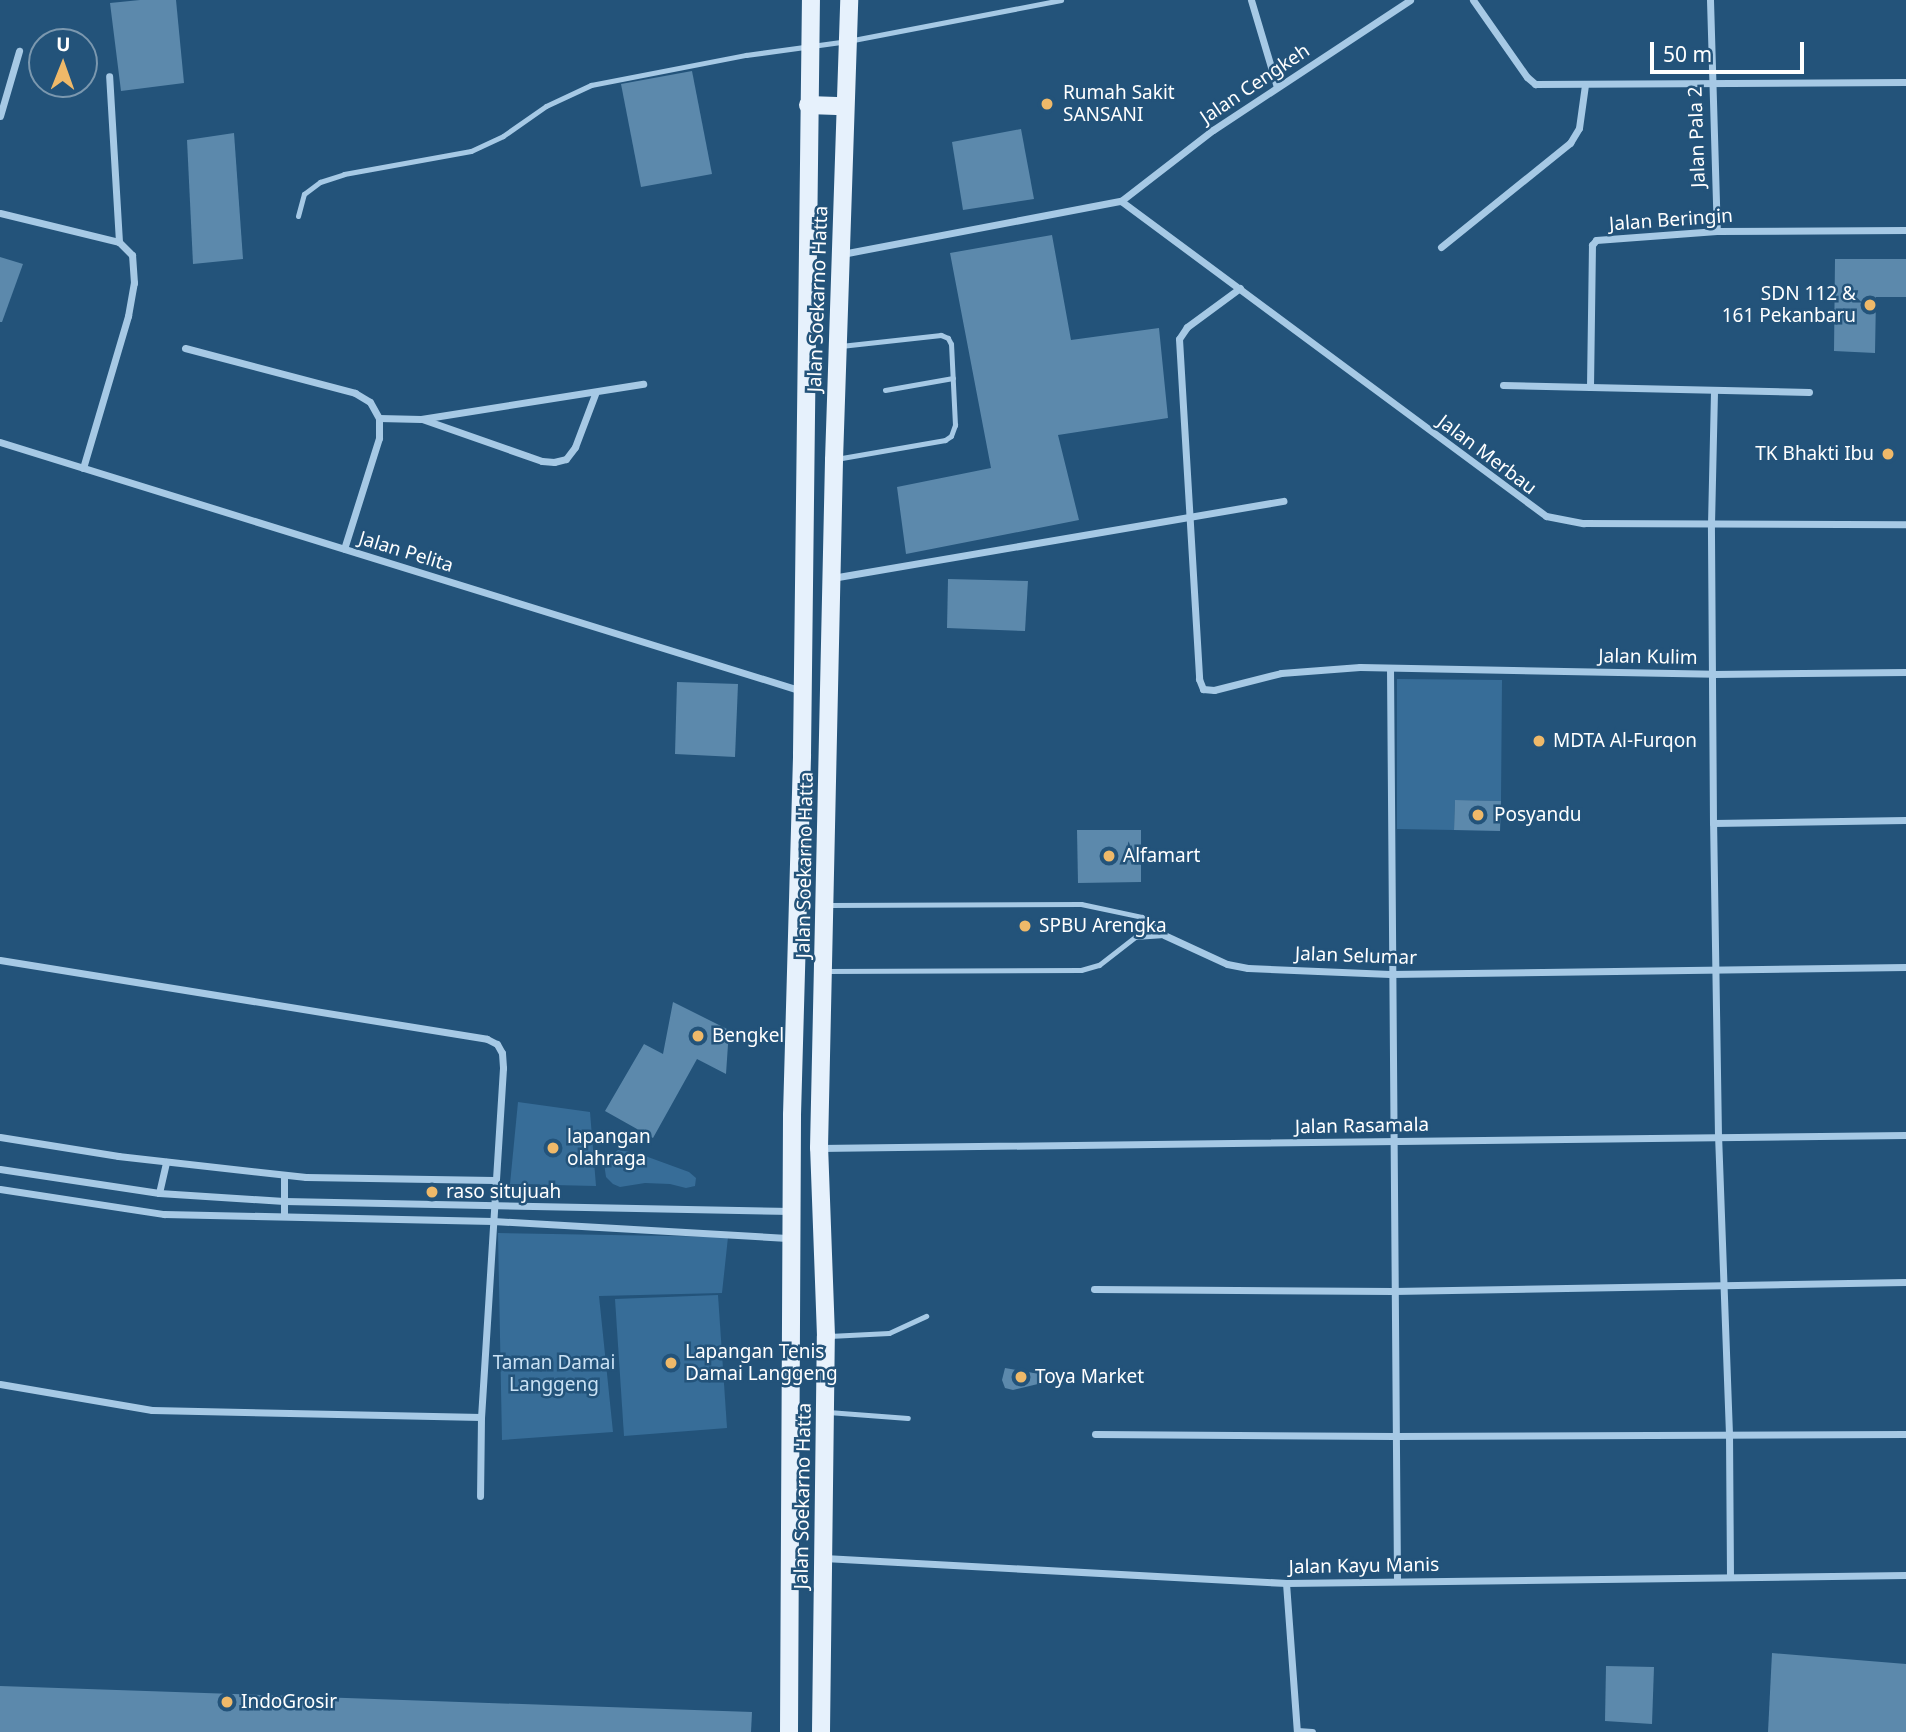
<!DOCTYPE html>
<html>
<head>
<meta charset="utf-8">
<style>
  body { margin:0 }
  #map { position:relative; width:1906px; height:1732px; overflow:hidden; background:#23537a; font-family:"Noto Sans",sans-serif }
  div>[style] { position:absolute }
  .green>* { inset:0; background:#376d98 }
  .building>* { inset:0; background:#5c89ac }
  .service>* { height:5px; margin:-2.5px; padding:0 2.5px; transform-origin:2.5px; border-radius:2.5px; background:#a6c9e5 }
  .minor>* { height:7px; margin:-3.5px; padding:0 3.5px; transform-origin:3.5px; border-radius:3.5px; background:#a6c9e5 }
  .primary>* { height:18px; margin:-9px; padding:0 9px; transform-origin:9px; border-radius:9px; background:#e6f1fc }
  .dots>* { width:19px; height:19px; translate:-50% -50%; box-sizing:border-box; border:4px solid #23537a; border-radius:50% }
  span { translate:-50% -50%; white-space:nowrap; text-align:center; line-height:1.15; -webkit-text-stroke:5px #23537a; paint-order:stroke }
  .street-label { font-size:19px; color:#fff }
  .poi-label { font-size:19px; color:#fff }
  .left { translate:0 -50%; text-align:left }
  .right { translate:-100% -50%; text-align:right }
  .park-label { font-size:19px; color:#c9e1f4 }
  .north { position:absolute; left:28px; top:28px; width:70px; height:70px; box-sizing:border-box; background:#23537a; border:2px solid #7b98af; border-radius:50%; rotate:1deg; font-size:19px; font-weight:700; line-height:28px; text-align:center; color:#fff }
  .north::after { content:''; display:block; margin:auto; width:24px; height:32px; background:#efb969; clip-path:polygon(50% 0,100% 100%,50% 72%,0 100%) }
  .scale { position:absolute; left:1650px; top:42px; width:154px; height:32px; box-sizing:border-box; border:4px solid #fff; border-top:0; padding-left:9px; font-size:21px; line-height:24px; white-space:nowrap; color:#fff; -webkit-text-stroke:5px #23537a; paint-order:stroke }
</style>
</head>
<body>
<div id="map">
  <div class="green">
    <i style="clip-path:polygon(1397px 679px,1502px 680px,1501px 801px,1455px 800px,1454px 830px,1397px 829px)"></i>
    <i style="clip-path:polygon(518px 1102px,590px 1112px,596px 1186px,510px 1184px)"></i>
    <i style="clip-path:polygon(618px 1150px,637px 1153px,689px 1172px,696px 1178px,695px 1186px,686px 1188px,670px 1184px,645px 1183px,620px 1187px,613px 1184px,606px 1177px,604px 1163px)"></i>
    <i style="clip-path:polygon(498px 1233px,728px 1237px,722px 1293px,599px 1296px,613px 1432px,502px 1440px)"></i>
    <i style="clip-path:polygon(718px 1295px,727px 1428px,624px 1436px,615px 1299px)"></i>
  </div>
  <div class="building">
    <i style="clip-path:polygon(140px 0,176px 0,184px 83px,121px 91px,110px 3px)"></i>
    <i style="clip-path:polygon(692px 71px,712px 174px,641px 187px,621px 84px)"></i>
    <i style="clip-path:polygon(1021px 129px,1034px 199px,963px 210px,952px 142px)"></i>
    <i style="clip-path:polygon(234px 133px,243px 259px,193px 264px,187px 140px)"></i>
    <i style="clip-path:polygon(1052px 235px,1071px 340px,1159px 328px,1168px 418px,1058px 435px,1079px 520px,906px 554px,897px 487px,991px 468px,950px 253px)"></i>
    <i style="clip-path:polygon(0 257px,23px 264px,2px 322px,0 322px)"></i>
    <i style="clip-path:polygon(1835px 259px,1906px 259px,1906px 297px,1876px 297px,1875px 353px,1834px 351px)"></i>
    <i style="clip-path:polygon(948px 579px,1028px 581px,1025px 631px,947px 628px)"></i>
    <i style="clip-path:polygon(677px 682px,738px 684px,735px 757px,675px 754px)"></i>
    <i style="clip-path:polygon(1455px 800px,1501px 801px,1500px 831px,1454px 830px)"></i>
    <i style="clip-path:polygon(1077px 830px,1141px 830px,1141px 882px,1078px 883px)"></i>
    <i style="clip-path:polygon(673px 1002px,729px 1030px,726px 1074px,697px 1059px,653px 1138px,605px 1111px,644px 1044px,663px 1054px)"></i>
    <i style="clip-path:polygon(1005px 1368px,1063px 1378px,1013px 1390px,1005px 1388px,1002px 1380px)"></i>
    <i style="clip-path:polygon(1772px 1653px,1906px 1664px,1906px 1732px,1768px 1732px)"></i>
    <i style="clip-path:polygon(1606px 1666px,1654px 1667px,1652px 1724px,1605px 1721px)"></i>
    <i style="clip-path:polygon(0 1686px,752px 1712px,751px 1732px,0 1732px)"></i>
  </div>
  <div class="service">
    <i style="left:298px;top:216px;width:23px;rotate:-75deg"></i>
    <i style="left:304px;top:194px;width:20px;rotate:-37deg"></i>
    <i style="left:320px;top:182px;width:25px;rotate:-18deg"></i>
    <i style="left:344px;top:174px;width:129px;rotate:-10.3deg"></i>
    <i style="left:471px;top:151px;width:35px;rotate:-25deg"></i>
    <i style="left:503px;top:136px;width:52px;rotate:-34.9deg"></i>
    <i style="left:546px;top:106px;width:50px;rotate:-25deg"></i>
    <i style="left:591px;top:85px;width:158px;rotate:-11deg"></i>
    <i style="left:746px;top:55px;width:103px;rotate:-7.8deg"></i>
    <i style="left:848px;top:41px;width:217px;rotate:-10.9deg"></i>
    <i style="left:885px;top:390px;width:69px;rotate:-10deg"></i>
    <i style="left:836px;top:459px;width:111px;rotate:-9.9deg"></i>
    <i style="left:945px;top:440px;width:7px;rotate:-34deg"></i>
    <i style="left:951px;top:436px;width:12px;rotate:-70deg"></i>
    <i style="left:955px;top:425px;width:81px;rotate:-92.8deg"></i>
    <i style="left:951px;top:344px;width:7px;rotate:-117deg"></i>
    <i style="left:948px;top:338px;width:8px;rotate:-157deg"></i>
    <i style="left:941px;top:335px;width:101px;rotate:173.7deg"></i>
    <i style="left:828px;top:905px;width:253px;rotate:-0.2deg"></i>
    <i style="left:1081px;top:904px;width:62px;rotate:12deg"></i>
    <i style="left:1142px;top:917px;width:28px;rotate:38deg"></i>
    <i style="left:825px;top:971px;width:256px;rotate:-0.2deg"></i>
    <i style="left:1081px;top:970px;width:19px;rotate:-16deg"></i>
    <i style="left:1099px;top:965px;width:46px;rotate:-37.9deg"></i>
    <i style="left:1135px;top:937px;width:29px;rotate:-4deg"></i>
    <i style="left:829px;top:1336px;width:60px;rotate:-2.9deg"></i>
    <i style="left:889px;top:1333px;width:41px;rotate:-24.7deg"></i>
    <i style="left:828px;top:1412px;width:80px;rotate:4.3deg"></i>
  </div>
  <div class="minor">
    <i style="left:1251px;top:0;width:91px;rotate:73.4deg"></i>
    <i style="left:1473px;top:0;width:94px;rotate:55deg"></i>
    <i style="left:1527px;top:77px;width:11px;rotate:41deg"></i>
    <i style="left:1535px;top:84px;width:371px;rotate:-0.3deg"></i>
    <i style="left:1710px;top:0;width:231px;rotate:88.3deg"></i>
    <i style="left:0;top:116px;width:68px;rotate:-73.7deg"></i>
    <i style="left:1121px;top:201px;width:529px;rotate:36.54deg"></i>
    <i style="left:1546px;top:516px;width:38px;rotate:11deg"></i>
    <i style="left:1583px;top:523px;width:323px;rotate:0.2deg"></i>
    <i style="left:0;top:213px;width:122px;rotate:13.7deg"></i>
    <i style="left:1441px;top:247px;width:166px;rotate:-38.9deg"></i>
    <i style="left:1570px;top:143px;width:17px;rotate:-59deg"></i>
    <i style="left:1579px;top:128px;width:43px;rotate:-82.1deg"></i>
    <i style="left:842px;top:254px;width:284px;rotate:-10.8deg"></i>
    <i style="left:1121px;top:201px;width:116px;rotate:-37.7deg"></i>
    <i style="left:1213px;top:130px;width:236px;rotate:-33.4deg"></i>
    <i style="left:1240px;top:288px;width:66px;rotate:143.7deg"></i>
    <i style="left:1187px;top:327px;width:14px;rotate:124deg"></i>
    <i style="left:1179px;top:339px;width:341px;rotate:86.6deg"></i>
    <i style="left:1199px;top:679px;width:11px;rotate:68deg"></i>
    <i style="left:1203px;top:689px;width:11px;rotate:5deg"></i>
    <i style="left:1214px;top:690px;width:69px;rotate:-14.2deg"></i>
    <i style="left:1281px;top:673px;width:79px;rotate:-4.3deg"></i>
    <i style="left:1360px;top:667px;width:353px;rotate:1.1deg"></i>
    <i style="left:1713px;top:674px;width:193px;rotate:-0.6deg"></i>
    <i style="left:185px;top:348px;width:176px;rotate:14.8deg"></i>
    <i style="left:355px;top:393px;width:17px;rotate:31deg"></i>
    <i style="left:370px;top:402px;width:18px;rotate:61deg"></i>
    <i style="left:379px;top:418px;width:20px;rotate:90deg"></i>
    <i style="left:379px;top:438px;width:116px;rotate:107.5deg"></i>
    <i style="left:1503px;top:385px;width:87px;rotate:1.3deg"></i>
    <i style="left:1809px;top:392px;width:219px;rotate:-178.7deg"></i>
    <i style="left:1590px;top:387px;width:142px;rotate:-89.2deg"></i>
    <i style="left:1592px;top:245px;width:6px;rotate:-51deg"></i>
    <i style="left:1596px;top:240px;width:121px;rotate:-4.3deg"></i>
    <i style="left:1717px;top:231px;width:189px;rotate:-0.3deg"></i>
    <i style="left:379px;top:418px;width:42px;rotate:1.4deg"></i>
    <i style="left:421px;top:419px;width:225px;rotate:-9deg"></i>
    <i style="left:422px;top:419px;width:127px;rotate:19.3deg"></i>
    <i style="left:542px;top:461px;width:12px;rotate:5deg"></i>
    <i style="left:554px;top:462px;width:12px;rotate:-14deg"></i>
    <i style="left:566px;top:459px;width:15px;rotate:-53deg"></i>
    <i style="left:575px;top:447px;width:57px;rotate:-69.3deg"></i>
    <i style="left:0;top:442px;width:840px;rotate:17.25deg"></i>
    <i style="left:83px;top:468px;width:159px;rotate:-73.5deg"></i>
    <i style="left:128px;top:316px;width:34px;rotate:-80deg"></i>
    <i style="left:134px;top:283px;width:28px;rotate:-94deg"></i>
    <i style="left:132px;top:255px;width:18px;rotate:-135deg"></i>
    <i style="left:119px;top:242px;width:166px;rotate:-93.4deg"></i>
    <i style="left:832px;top:578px;width:458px;rotate:-9.7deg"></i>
    <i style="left:1390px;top:668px;width:913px;rotate:89.56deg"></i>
    <i style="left:1713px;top:823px;width:299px;rotate:-90.4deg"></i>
    <i style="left:1711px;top:524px;width:134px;rotate:-88.7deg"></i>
    <i style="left:1164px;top:935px;width:69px;rotate:24.7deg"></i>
    <i style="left:1227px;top:964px;width:21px;rotate:11deg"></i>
    <i style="left:1248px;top:968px;width:142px;rotate:2.4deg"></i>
    <i style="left:1390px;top:974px;width:516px;rotate:-0.78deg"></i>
    <i style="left:0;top:960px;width:493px;rotate:9.2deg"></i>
    <i style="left:487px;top:1039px;width:11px;rotate:27deg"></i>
    <i style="left:497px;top:1044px;width:10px;rotate:61deg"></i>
    <i style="left:502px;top:1053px;width:15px;rotate:86deg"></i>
    <i style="left:503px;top:1068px;width:350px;rotate:93.6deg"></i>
    <i style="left:481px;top:1417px;width:79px;rotate:90.7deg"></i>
    <i style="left:0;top:1137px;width:120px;rotate:9.1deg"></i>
    <i style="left:118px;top:1156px;width:189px;rotate:6.4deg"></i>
    <i style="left:306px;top:1177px;width:188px;rotate:0.9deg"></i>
    <i style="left:819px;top:1148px;width:1087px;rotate:-0.69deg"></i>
    <i style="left:0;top:1169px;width:161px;rotate:8.6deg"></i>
    <i style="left:159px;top:1193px;width:125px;rotate:3.7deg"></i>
    <i style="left:284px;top:1201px;width:508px;rotate:1.13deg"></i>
    <i style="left:0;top:1189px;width:166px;rotate:8.7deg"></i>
    <i style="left:164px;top:1214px;width:329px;rotate:1.2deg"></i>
    <i style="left:493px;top:1221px;width:299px;rotate:3.3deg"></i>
    <i style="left:159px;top:1193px;width:32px;rotate:-77deg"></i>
    <i style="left:284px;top:1216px;width:41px;rotate:-90deg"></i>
    <i style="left:1094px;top:1289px;width:299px;rotate:0.4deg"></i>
    <i style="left:1393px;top:1291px;width:513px;rotate:-1.01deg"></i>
    <i style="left:0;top:1384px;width:154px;rotate:9.7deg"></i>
    <i style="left:152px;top:1410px;width:329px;rotate:1.2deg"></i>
    <i style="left:1095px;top:1434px;width:299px;rotate:0.4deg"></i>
    <i style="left:1394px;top:1436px;width:512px;rotate:-0.22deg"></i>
    <i style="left:824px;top:1558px;width:463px;rotate:3.1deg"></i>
    <i style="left:1286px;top:1583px;width:620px;rotate:-0.74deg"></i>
    <i style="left:1730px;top:1577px;width:143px;rotate:-90.4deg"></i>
    <i style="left:1729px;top:1434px;width:298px;rotate:-92.1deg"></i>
    <i style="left:1718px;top:1136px;width:313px;rotate:-90.9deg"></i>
    <i style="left:1713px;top:823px;width:193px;rotate:-0.9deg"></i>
    <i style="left:1286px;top:1583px;width:149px;rotate:85.8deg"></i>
    <i style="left:1297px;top:1731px;width:15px;rotate:4deg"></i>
  </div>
  <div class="primary">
    <i style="left:808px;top:105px;width:36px;rotate:2deg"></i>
    <i style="left:789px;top:1732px;width:617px;rotate:-89.72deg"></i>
    <i style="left:792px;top:1115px;width:361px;rotate:-88.4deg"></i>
    <i style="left:802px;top:754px;width:754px;rotate:-89.32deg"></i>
    <i style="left:821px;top:1732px;width:396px;rotate:-89.3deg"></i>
    <i style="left:826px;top:1336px;width:188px;rotate:-92.1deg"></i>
    <i style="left:819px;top:1148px;width:688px;rotate:-88.75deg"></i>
    <i style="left:834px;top:460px;width:460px;rotate:-88.1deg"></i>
  </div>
  <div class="dots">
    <i style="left:1047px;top:104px;background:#efb969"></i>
    <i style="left:1870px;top:305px;background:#efb969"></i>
    <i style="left:1888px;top:454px;background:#efb969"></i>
    <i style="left:1539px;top:741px;background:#efb969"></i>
    <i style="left:1478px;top:815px;background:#efb969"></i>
    <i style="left:1109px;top:856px;background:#efb969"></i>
    <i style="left:1025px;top:926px;background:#efb969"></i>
    <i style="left:698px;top:1036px;background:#efb969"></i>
    <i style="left:553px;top:1148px;background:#efb969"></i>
    <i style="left:432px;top:1192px;background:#efb969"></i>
    <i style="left:671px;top:1363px;background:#efb969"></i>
    <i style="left:1021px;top:1377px;background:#efb969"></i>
    <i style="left:227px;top:1702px;background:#efb969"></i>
  </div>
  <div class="street-label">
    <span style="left:1255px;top:84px;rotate:-34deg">Jalan Cengkeh</span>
    <span style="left:1697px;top:137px;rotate:-92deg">Jalan Pala 2</span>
    <span style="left:1671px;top:220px;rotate:-4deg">Jalan Beringin</span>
    <span style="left:818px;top:299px;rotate:-88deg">Jalan Soekarno Hatta</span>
    <span style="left:1487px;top:455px;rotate:37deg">Jalan Merbau</span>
    <span style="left:406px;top:552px;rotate:17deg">Jalan Pelita</span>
    <span style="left:1648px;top:657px;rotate:1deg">Jalan Kulim</span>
    <span style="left:805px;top:865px;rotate:-89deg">Jalan Soekarno Hatta</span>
    <span style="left:1356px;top:956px;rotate:2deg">Jalan Selumar</span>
    <span style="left:1362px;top:1126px;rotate:-1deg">Jalan Rasamala</span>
    <span style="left:803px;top:1496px;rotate:-89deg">Jalan Soekarno Hatta</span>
    <span style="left:1364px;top:1566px;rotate:-1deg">Jalan Kayu Manis</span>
  </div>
  <div class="poi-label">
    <span class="left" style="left:1063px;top:104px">Rumah Sakit<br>SANSANI</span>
    <span class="right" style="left:1856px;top:305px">SDN 112 &amp;<br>161 Pekanbaru</span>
    <span class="right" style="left:1874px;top:454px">TK Bhakti Ibu</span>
    <span class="left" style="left:1553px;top:741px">MDTA Al-Furqon</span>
    <span class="left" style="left:1494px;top:815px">Posyandu</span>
    <span class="left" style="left:1123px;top:856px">Alfamart</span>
    <span class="left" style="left:1039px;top:926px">SPBU Arengka</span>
    <span class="left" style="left:712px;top:1036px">Bengkel</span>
    <span class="left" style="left:567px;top:1148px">lapangan<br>olahraga</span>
    <span class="left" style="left:446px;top:1192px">raso situjuah</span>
    <span class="left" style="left:685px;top:1363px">Lapangan Tenis<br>Damai Langgeng</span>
    <span class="left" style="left:1035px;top:1377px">Toya Market</span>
    <span class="left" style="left:241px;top:1702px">IndoGrosir</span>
  </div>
  <div class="park-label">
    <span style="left:554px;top:1374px">Taman Damai<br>Langgeng</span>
  </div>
  <div class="north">U</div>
  <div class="scale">50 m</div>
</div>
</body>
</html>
